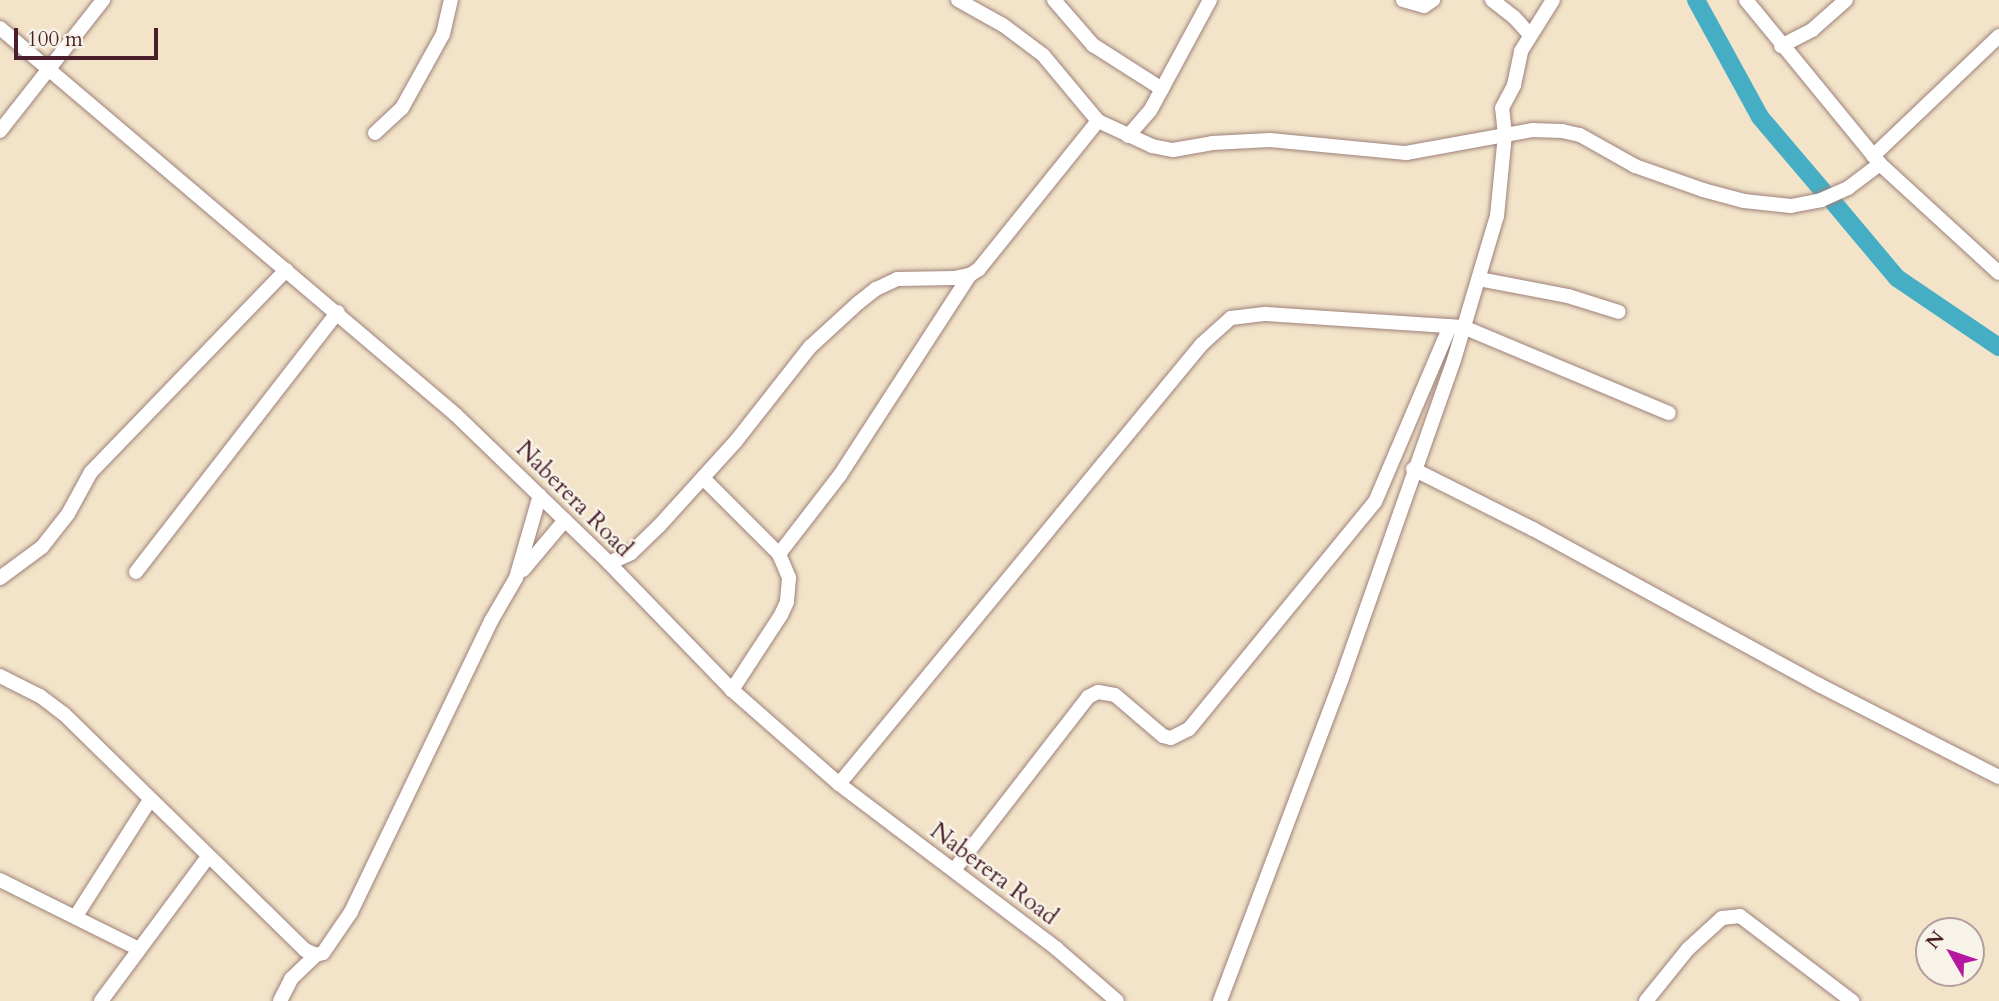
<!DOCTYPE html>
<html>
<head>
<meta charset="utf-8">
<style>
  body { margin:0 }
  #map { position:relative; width:1999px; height:1001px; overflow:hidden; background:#f2e3c9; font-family:Cardo,serif }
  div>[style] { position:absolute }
  .river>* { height:18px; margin:-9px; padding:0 9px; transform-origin:9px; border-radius:9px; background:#45aec5 }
  .roads { filter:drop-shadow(0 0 2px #9e817a) drop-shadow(0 0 2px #9e817a) }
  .minor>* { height:14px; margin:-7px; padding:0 7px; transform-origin:7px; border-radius:7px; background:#fff }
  span { translate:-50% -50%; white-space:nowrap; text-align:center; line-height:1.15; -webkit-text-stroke:5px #f7f3e8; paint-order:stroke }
  .street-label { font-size:24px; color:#4a1f2b }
  .north { position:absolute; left:1915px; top:917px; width:70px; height:70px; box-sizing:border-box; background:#f7f3e8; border:2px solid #b29e9c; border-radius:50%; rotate:309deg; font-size:19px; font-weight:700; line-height:28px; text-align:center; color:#4a1f2b }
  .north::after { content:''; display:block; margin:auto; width:24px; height:32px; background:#b5179e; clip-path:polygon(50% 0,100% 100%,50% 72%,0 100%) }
  .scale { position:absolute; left:14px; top:28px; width:144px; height:32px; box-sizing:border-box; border:4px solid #4a1f2b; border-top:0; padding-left:9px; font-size:21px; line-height:24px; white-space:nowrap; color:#4a1f2b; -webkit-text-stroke:5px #f7f3e8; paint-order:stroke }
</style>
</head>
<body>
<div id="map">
  <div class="river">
    <i style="left:1696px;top:0;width:133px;rotate:61.3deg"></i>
    <i style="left:1760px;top:117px;width:97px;rotate:49.6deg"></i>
    <i style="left:1834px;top:203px;width:98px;rotate:50deg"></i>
    <i style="left:1897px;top:278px;width:123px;rotate:34.1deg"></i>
  </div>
  <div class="roads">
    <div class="minor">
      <i style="left:958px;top:0;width:51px;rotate:29.1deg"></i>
      <i style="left:1003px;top:25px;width:50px;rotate:36.9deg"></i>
      <i style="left:1043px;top:55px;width:86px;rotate:50.2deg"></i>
      <i style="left:1098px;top:121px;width:60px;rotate:24.8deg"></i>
      <i style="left:1152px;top:146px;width:21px;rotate:11deg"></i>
      <i style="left:1173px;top:150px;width:40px;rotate:-10deg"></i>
      <i style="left:1212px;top:143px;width:58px;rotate:-3deg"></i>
      <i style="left:1270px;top:140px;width:137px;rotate:5.5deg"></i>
      <i style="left:1406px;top:153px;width:128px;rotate:-10.3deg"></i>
      <i style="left:1532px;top:130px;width:30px;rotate:2deg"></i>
      <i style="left:1562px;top:131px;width:18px;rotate:13deg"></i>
      <i style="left:1580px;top:135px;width:63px;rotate:29.4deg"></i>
      <i style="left:1635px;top:166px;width:72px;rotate:19.4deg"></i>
      <i style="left:1703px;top:190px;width:42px;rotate:15deg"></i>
      <i style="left:1744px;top:201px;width:47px;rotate:6.1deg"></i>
      <i style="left:1791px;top:206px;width:31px;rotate:-11deg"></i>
      <i style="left:1821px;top:200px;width:30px;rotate:-24deg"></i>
      <i style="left:1848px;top:188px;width:40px;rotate:-37deg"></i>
      <i style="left:1054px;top:0;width:60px;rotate:49.1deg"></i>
      <i style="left:1093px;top:45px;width:82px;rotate:32.5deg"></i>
      <i style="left:1403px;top:0;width:22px;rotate:16deg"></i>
      <i style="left:1424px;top:6px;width:11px;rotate:-34deg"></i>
      <i style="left:1492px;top:0;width:28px;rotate:38deg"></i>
      <i style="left:1514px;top:17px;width:24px;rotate:48deg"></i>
      <i style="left:1746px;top:0;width:212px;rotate:50.7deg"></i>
      <i style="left:1880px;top:164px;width:161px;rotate:42.5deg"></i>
      <i style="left:0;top:28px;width:598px;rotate:40.32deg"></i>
      <i style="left:456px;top:415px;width:213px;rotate:44deg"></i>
      <i style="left:609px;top:563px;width:177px;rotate:45.9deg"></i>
      <i style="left:732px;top:690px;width:142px;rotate:41.3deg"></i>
      <i style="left:839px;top:784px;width:273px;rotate:37.1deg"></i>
      <i style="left:1057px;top:949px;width:79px;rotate:40.9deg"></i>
      <i style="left:1781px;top:46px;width:35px;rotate:-27deg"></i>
      <i style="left:1812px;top:30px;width:45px;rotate:-41.4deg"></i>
      <i style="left:0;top:131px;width:167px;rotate:-51.8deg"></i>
      <i style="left:375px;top:133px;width:37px;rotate:-43deg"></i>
      <i style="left:402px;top:108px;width:85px;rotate:-61deg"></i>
      <i style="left:443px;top:34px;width:35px;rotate:-77deg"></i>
      <i style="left:1128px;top:136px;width:33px;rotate:-49deg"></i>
      <i style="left:1150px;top:111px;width:126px;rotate:-61.6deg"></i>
      <i style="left:1873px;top:156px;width:174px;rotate:-43.6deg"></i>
      <i style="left:1479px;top:279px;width:91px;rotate:10.8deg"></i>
      <i style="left:1568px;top:296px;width:53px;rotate:17.4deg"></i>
      <i style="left:1413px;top:469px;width:134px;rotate:26.6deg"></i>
      <i style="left:1533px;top:529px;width:326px;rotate:28.6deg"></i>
      <i style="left:1819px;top:685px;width:202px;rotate:27.1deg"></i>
      <i style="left:703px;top:478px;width:107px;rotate:45deg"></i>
      <i style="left:779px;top:554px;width:26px;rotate:67deg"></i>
      <i style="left:789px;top:578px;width:24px;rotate:95deg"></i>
      <i style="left:787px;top:602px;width:14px;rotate:115deg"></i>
      <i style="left:781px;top:615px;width:90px;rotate:123.2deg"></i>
      <i style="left:779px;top:554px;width:100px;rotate:-52.3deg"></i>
      <i style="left:840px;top:475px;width:239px;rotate:-57deg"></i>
      <i style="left:609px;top:563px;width:24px;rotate:-24deg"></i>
      <i style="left:631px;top:553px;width:39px;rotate:-44deg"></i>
      <i style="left:659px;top:526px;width:115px;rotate:-47.8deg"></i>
      <i style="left:736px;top:441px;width:120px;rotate:-51.8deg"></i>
      <i style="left:810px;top:347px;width:65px;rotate:-42.5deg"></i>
      <i style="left:858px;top:303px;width:23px;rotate:-38deg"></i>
      <i style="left:876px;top:289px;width:23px;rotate:-25deg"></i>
      <i style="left:897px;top:279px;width:57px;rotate:-1deg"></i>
      <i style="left:954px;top:278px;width:16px;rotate:-11deg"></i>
      <i style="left:970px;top:275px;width:11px;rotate:-34deg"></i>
      <i style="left:979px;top:269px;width:190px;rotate:-51.2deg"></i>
      <i style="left:523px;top:570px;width:65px;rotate:-50deg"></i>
      <i style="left:136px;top:572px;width:329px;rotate:-52.2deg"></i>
      <i style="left:0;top:578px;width:52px;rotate:-36.4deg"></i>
      <i style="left:42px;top:547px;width:42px;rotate:-51.8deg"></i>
      <i style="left:68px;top:514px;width:48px;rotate:-61.3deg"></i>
      <i style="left:91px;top:472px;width:281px;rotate:-46deg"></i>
      <i style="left:0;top:676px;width:45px;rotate:26.6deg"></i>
      <i style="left:40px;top:696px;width:30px;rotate:37deg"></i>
      <i style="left:64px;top:714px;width:337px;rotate:44.4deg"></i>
      <i style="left:305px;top:950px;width:12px;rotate:24deg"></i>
      <i style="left:316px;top:955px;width:7px;rotate:-16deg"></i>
      <i style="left:323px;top:953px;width:50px;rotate:-55.7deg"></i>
      <i style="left:351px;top:912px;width:323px;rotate:-64.3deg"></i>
      <i style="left:491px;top:621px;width:50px;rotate:-59.8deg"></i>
      <i style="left:516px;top:578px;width:86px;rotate:-73.9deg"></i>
      <i style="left:839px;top:784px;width:570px;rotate:-50.48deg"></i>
      <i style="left:1202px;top:344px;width:39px;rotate:-42deg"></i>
      <i style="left:1231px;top:318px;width:35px;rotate:-7deg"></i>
      <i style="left:1266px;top:314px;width:197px;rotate:3.8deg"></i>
      <i style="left:1463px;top:327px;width:223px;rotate:22.7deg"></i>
      <i style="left:954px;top:870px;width:219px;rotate:-52.2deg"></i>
      <i style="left:1088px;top:697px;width:11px;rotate:-27deg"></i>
      <i style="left:1098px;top:692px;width:17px;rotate:10deg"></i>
      <i style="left:1115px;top:695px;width:63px;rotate:40.5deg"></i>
      <i style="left:1163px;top:736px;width:8px;rotate:14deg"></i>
      <i style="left:1171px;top:738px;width:20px;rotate:-27deg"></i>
      <i style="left:1189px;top:729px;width:293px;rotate:-50.7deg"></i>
      <i style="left:1375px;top:502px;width:191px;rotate:-66.9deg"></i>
      <i style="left:0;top:880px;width:155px;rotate:26.4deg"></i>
      <i style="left:76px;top:916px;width:138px;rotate:-57.5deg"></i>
      <i style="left:101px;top:1001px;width:179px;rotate:-53.4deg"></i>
      <i style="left:280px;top:1001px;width:25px;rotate:-63deg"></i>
      <i style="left:291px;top:979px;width:35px;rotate:-44deg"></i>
      <i style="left:1220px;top:1001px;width:345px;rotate:-69.3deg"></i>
      <i style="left:1342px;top:678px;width:337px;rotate:-70.6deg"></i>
      <i style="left:1454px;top:360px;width:150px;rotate:-73.4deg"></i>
      <i style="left:1497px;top:216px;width:81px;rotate:-84.4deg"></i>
      <i style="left:1505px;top:135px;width:27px;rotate:-96deg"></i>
      <i style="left:1502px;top:108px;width:26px;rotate:-62deg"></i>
      <i style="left:1514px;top:85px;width:35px;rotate:-78deg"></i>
      <i style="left:1521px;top:51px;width:60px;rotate:-57.9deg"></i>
      <i style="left:1646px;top:1001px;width:67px;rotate:-51.1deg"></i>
      <i style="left:1688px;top:949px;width:46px;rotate:-42.4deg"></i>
      <i style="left:1722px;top:918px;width:18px;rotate:-6deg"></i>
      <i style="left:1740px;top:916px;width:141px;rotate:37.2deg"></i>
    </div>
  </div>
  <div class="street-label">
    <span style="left:574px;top:499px;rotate:45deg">Naberera Road</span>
    <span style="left:994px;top:874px;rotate:37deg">Naberera Road</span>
  </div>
  <div class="north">N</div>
  <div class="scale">100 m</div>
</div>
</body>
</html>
